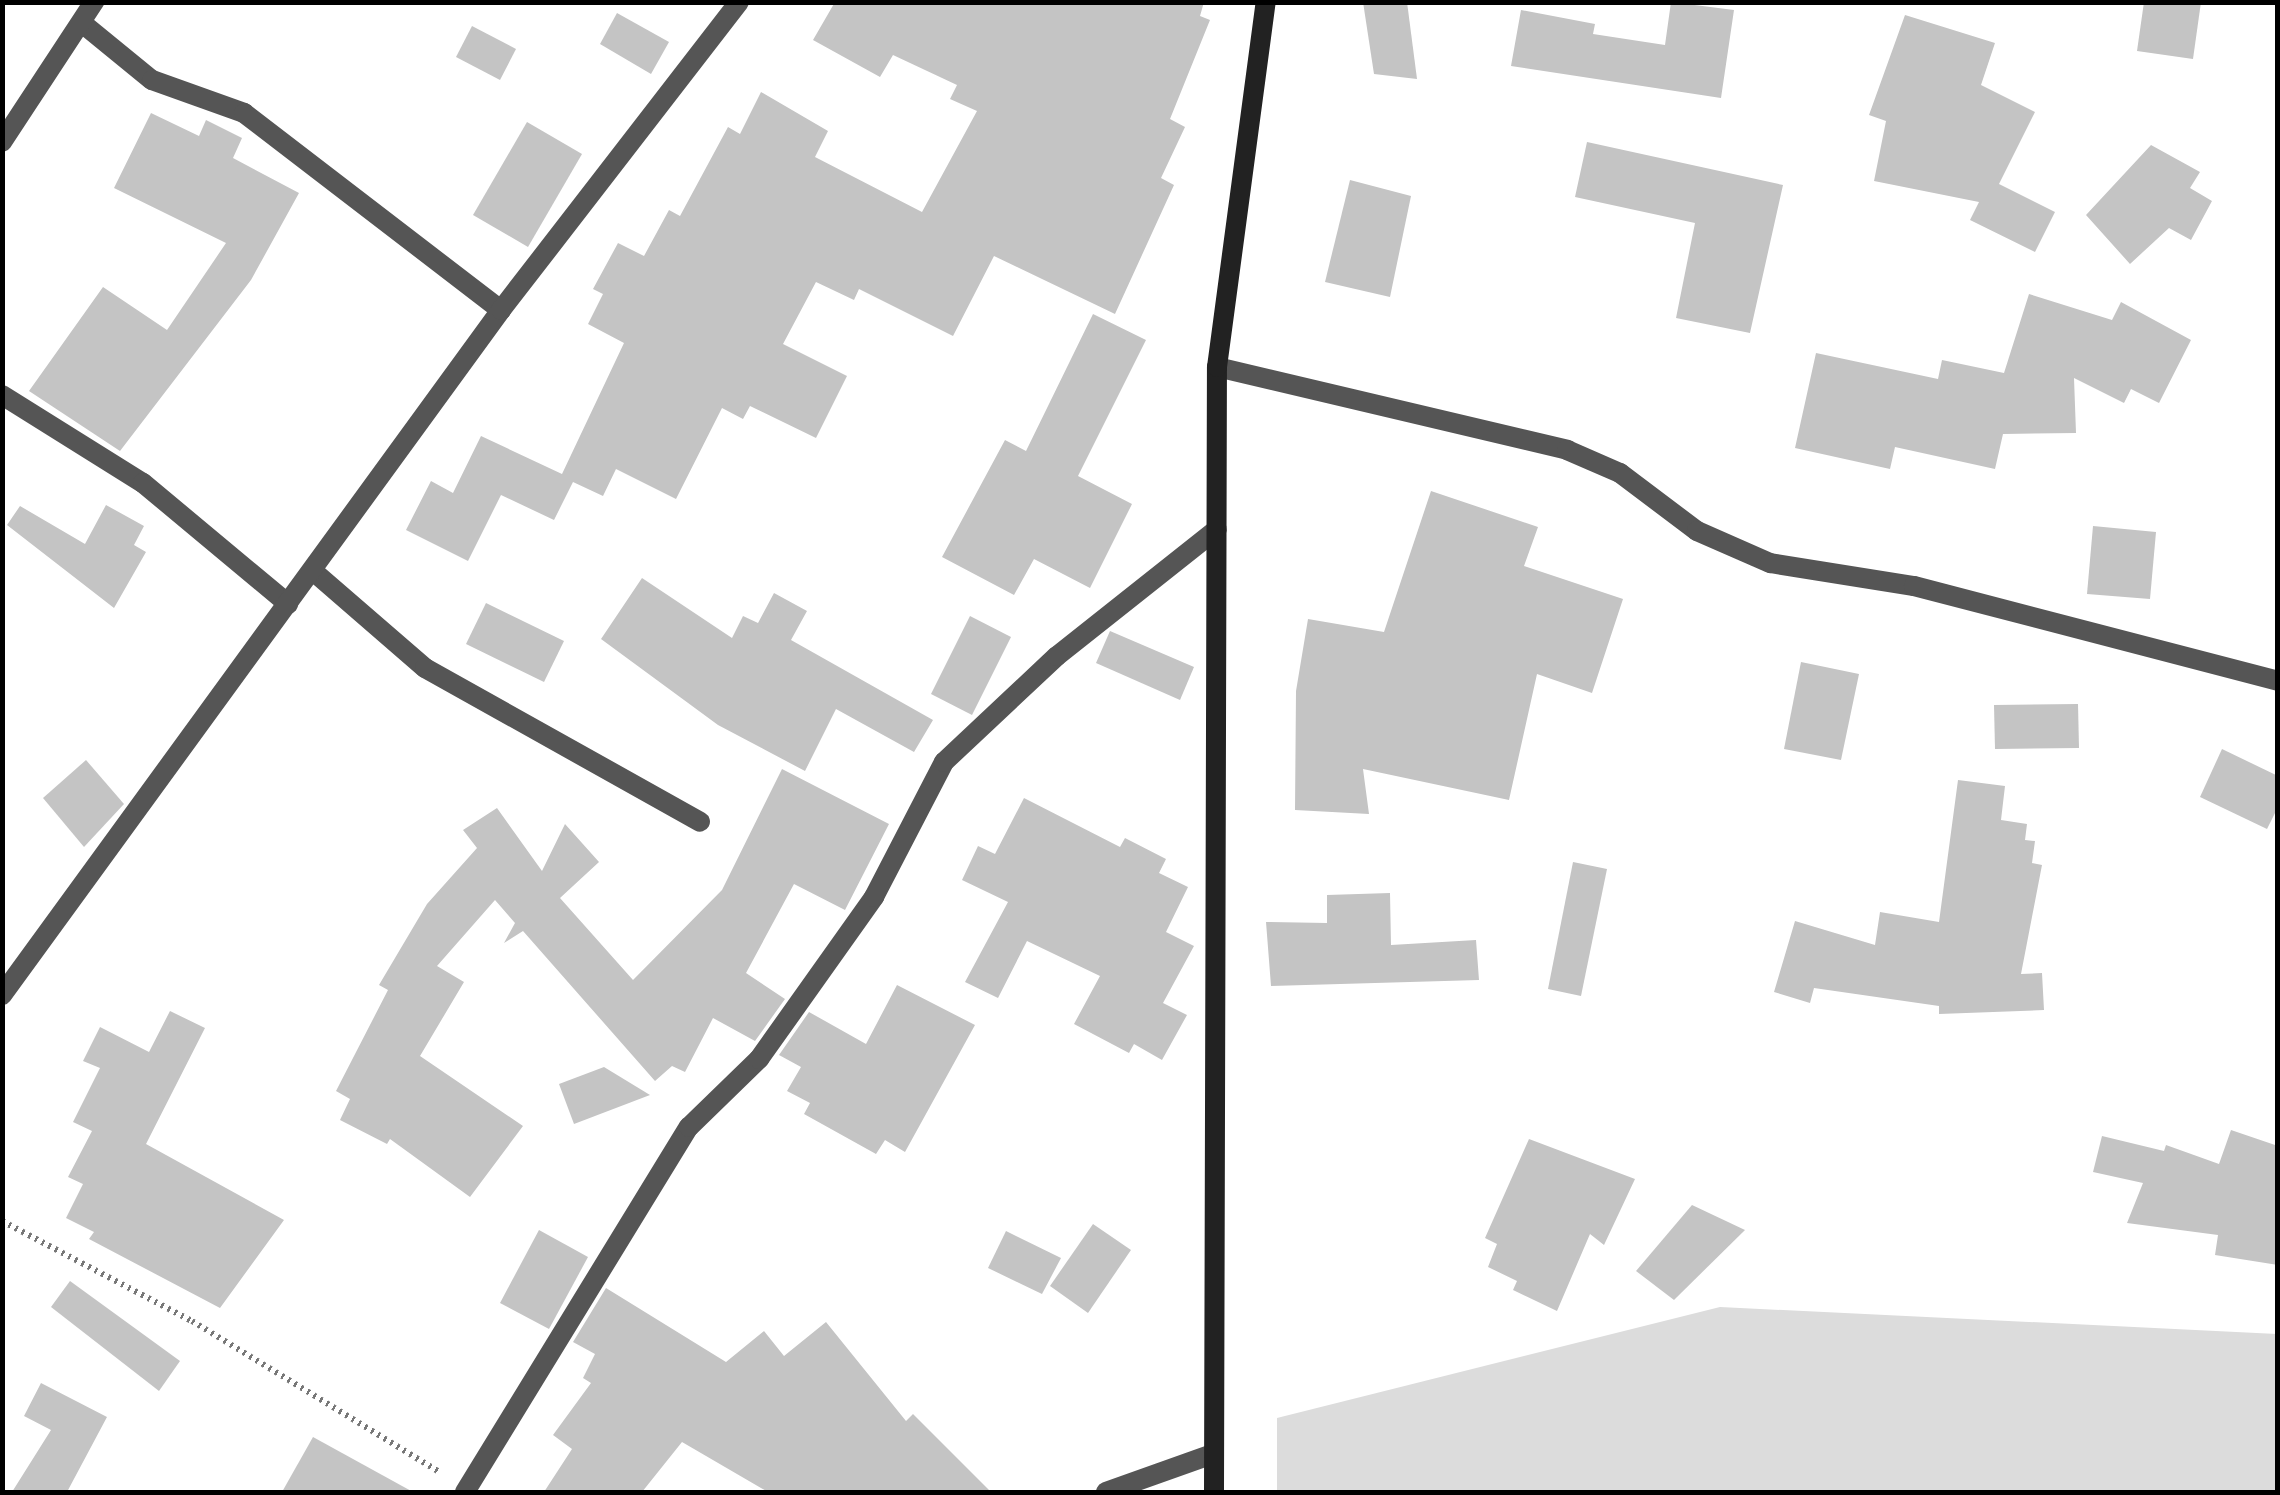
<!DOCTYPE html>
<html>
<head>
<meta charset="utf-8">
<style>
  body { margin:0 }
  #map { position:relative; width:2280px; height:1495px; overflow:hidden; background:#fff; font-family:Karla,sans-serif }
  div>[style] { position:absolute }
  .green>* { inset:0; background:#dcdcdc }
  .building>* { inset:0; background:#c4c4c4 }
  .path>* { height:6px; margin-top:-3px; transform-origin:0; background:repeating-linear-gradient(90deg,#777 0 2.5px,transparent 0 7.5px) }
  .minor>* { height:20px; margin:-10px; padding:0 10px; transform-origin:10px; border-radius:10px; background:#555 }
  .secondary>* { height:20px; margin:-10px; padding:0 10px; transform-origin:10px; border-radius:10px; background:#222 }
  span { translate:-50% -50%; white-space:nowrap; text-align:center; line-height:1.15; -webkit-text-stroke:9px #fff; paint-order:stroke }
  .frame { position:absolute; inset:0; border:5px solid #000; pointer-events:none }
</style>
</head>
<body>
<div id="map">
  <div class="green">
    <i style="clip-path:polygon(1720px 1307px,2277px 1334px,2277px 1492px,1277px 1492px,1277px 1418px)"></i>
  </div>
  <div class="building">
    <i style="clip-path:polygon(835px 2px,1204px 2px,1200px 16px,1210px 20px,1170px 119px,1185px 127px,1161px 178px,1174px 185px,1115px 314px,994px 256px,953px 336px,859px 289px,854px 300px,816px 282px,783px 344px,847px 376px,816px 438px,750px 406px,743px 419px,722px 408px,676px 499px,616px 469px,603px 496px,573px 482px,554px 520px,501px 495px,468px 561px,406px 530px,431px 481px,453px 493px,481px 436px,562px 474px,624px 343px,588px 324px,603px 294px,593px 289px,618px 243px,644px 256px,669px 210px,680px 216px,728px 127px,740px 134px,761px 92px,828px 131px,815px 157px,922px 212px,977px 111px,950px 99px,957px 85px,893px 55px,880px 77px,813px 40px)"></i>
    <i style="clip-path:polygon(1363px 2px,1407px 2px,1417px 79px,1374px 74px)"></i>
    <i style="clip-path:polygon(1671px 2px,1734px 10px,1721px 98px,1511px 66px,1521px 10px,1595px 24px,1593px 34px,1665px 45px)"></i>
    <i style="clip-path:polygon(2144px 2px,2201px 2px,2193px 59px,2137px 51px)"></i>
    <i style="clip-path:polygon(617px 13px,669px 42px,651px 74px,600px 44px)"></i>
    <i style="clip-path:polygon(1905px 15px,1995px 43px,1981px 85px,2035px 112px,1999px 184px,2055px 212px,2035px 252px,1970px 220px,1979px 202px,1874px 181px,1886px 121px,1869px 115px)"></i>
    <i style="clip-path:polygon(472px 26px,516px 49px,500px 80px,456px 57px)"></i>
    <i style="clip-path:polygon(151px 113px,199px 136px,206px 120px,242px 138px,233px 158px,299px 193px,251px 280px,120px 451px,29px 391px,103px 287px,167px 330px,226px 243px,114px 188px)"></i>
    <i style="clip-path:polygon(527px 122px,582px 154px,528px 247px,473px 215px)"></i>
    <i style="clip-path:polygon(1587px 142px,1783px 185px,1750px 333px,1676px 318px,1695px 223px,1575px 197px)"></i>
    <i style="clip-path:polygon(2151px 145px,2200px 172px,2190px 188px,2212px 201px,2191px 240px,2169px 228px,2130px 264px,2086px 215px)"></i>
    <i style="clip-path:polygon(1350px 180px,1411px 196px,1390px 297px,1325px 282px)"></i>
    <i style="clip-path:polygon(2029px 294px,2112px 320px,2121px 302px,2191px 340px,2159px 403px,2131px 389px,2124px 403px,2074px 378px,2076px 433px,2003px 434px,1995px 469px,1895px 447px,1890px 469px,1795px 448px,1816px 353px,1938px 379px,1942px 360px,2004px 373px)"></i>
    <i style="clip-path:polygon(1093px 314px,1146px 340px,1078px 476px,1132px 504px,1090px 588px,1034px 559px,1014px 595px,942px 557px,1005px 440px,1026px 451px)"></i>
    <i style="clip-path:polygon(1431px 491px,1538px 527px,1524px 566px,1623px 599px,1592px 693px,1537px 674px,1509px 800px,1363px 769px,1369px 814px,1295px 810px,1296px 691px,1308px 619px,1384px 632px)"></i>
    <i style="clip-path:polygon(106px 505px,144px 526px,134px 545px,146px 552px,114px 608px,7px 525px,20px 506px,85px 544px)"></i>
    <i style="clip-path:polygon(2093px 526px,2156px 532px,2150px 599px,2087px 594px)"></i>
    <i style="clip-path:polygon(642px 578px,732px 638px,743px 616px,758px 623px,774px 593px,807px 611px,791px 640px,933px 720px,914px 752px,836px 709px,805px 771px,718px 725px,601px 639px)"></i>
    <i style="clip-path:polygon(486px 603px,564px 641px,544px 682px,466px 644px)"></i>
    <i style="clip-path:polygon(970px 616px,1011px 637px,972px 715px,931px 694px)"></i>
    <i style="clip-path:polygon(1110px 631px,1194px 667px,1180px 700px,1096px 663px)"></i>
    <i style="clip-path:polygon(1801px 662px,1859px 674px,1841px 760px,1784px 749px)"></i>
    <i style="clip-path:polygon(2078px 704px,2079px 748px,1995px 749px,1994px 705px)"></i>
    <i style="clip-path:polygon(2222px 749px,2278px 776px,2278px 807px,2267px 829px,2200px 797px)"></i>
    <i style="clip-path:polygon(86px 760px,124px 804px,84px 847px,43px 798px)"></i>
    <i style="clip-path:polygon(782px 769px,889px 824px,845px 910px,794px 884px,746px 973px,785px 999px,755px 1041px,713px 1018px,685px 1072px,672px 1066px,655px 1081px,523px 931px,504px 943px,515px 923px,495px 900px,437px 966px,464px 982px,420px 1056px,523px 1126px,470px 1197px,390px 1139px,387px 1144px,340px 1120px,350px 1099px,336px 1091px,388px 990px,379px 985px,427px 904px,477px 848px,463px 830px,497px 808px,542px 871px,565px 824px,599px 862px,560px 898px,633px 980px,722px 890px)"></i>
    <i style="clip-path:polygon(1958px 780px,2005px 786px,2001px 820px,2027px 824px,2025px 840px,2035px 841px,2032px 863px,2042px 865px,2021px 974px,2042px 973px,2044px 1010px,1939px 1014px,1939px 1006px,1814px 988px,1810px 1003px,1774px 992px,1795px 921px,1875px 945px,1880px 912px,1939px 922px)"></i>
    <i style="clip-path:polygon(1024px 798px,1120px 847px,1125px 838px,1166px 859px,1159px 873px,1188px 887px,1166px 932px,1194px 946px,1163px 1003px,1187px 1015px,1162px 1060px,1134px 1044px,1129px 1053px,1074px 1024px,1100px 976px,1027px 941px,998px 998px,965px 982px,1008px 902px,962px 880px,978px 846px,995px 854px)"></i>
    <i style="clip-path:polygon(1573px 862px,1607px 869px,1581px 996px,1548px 989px)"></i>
    <i style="clip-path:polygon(1390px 893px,1391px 945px,1476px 940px,1479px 980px,1271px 986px,1266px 922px,1327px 923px,1327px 895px)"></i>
    <i style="clip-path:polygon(897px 985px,975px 1025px,905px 1152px,885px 1140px,876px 1154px,804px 1114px,810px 1103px,787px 1091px,801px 1067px,779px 1055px,809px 1012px,866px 1044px)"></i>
    <i style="clip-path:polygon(170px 1011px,205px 1028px,146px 1144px,284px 1220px,220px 1308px,89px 1239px,94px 1232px,66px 1218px,83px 1184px,68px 1177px,92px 1131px,73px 1122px,100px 1068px,83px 1061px,100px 1027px,149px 1052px)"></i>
    <i style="clip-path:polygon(604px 1067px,650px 1095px,574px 1124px,559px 1084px)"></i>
    <i style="clip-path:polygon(2231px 1130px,2278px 1146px,2278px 1265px,2215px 1255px,2218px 1235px,2127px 1223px,2143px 1183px,2093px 1172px,2102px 1136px,2164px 1151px,2166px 1145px,2219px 1164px)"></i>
    <i style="clip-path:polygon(1529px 1139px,1635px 1179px,1604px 1245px,1590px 1234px,1557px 1311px,1513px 1290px,1517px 1281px,1488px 1267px,1497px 1244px,1485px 1238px)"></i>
    <i style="clip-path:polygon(1692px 1205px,1745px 1230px,1674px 1300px,1636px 1271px)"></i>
    <i style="clip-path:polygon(1093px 1224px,1131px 1250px,1088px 1313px,1050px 1286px)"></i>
    <i style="clip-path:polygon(539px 1230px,588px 1257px,549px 1329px,500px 1303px)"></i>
    <i style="clip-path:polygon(1006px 1231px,1061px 1258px,1042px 1294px,988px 1268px)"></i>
    <i style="clip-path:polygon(70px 1281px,180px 1361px,159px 1391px,51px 1307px)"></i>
    <i style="clip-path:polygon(606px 1288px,726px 1362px,764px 1331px,784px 1356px,826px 1322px,906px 1421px,913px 1414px,991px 1492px,768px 1492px,682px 1442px,642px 1492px,544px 1492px,572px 1449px,553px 1435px,591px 1383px,583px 1378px,595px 1354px,573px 1342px)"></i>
    <i style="clip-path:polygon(41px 1383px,107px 1417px,67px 1492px,12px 1492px,51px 1430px,24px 1416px)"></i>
    <i style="clip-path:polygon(313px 1437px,413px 1492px,282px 1492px)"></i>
  </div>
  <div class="path">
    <i style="left:2px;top:1221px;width:215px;rotate:27.8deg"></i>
    <i style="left:192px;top:1321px;width:289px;rotate:31.4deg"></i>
  </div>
  <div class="minor">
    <i style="left:82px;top:23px;width:90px;rotate:39.2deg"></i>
    <i style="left:152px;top:80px;width:98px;rotate:19.7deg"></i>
    <i style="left:244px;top:113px;width:324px;rotate:37.5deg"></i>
    <i style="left:2px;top:142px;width:168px;rotate:-56.7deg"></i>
    <i style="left:1217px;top:367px;width:360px;rotate:13.3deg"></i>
    <i style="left:1567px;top:450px;width:58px;rotate:23.5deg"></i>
    <i style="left:1620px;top:473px;width:96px;rotate:37deg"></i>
    <i style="left:1697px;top:531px;width:80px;rotate:23.7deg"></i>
    <i style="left:1770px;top:563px;width:146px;rotate:9.1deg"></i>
    <i style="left:1914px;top:586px;width:376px;rotate:14.6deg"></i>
    <i style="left:2px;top:395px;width:166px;rotate:32deg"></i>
    <i style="left:143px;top:483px;width:189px;rotate:39.8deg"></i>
    <i style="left:313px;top:571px;width:148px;rotate:40.9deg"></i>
    <i style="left:425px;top:668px;width:315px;rotate:29.2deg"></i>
    <i style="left:2px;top:995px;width:847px;rotate:-53.93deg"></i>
    <i style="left:501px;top:310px;width:389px;rotate:-52.3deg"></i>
    <i style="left:465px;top:1492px;width:428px;rotate:-58.5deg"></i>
    <i style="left:689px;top:1127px;width:98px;rotate:-44.2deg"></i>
    <i style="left:759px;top:1059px;width:199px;rotate:-54.6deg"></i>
    <i style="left:874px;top:897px;width:152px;rotate:-62.6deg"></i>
    <i style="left:944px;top:762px;width:155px;rotate:-43.2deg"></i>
    <i style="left:1057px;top:656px;width:204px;rotate:-38.4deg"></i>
    <i style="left:1106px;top:1492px;width:114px;rotate:-19.6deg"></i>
  </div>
  <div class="secondary">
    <i style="left:1214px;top:1492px;width:1125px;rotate:-89.85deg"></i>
    <i style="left:1217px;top:367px;width:368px;rotate:-82.4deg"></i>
  </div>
  <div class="frame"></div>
</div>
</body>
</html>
